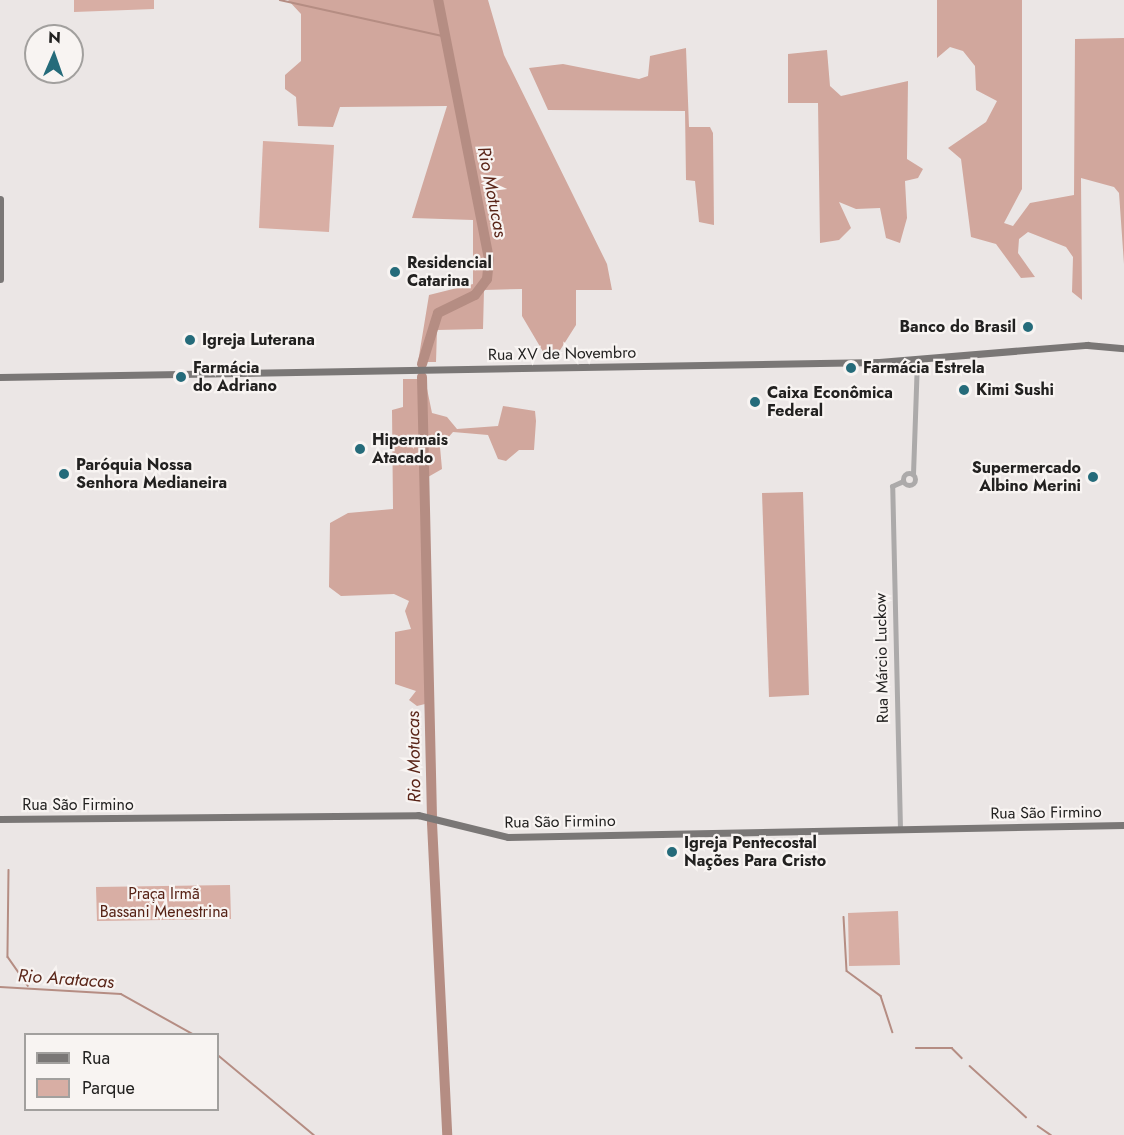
<!DOCTYPE html>
<html>
<head>
<meta charset="utf-8">
<style>
  body { margin:0 }
  #map { position:relative; width:1124px; height:1135px; overflow:hidden; background:#ebe6e5; font-family:Jost,sans-serif }
  div>[style] { position:absolute }
  .green>* { inset:0; background:#d8aea4 }
  .forest>* { inset:0; background:#d1a79d }
  .stream>* { height:1.5px; margin:-0.75px; padding:0 0.75px; transform-origin:0.75px; border-radius:0.75px; background:#b58d83 }
  .river>* { height:10px; margin:-5px; padding:0 5px; transform-origin:5px; border-radius:5px; background:#b58d83 }
  .tertiary>* { height:5px; margin:-2.5px; padding:0 2.5px; transform-origin:2.5px; border-radius:2.5px; background:#acaaaa }
  .tertiary>.ring { margin:-2.5px; padding:0; box-sizing:content-box; background:none; border:5px solid #acaaaa; border-radius:50% }
  .primary>* { height:7px; margin:-3.5px; padding:0 3.5px; transform-origin:3.5px; border-radius:3.5px; background:#7a7776 }
  .dots>* { width:16px; height:16px; translate:-50% -50%; box-sizing:border-box; border:3px solid #f8f4f2; border-radius:50% }
  span { translate:-50% -50%; white-space:nowrap; text-align:center; line-height:1.15; -webkit-text-stroke:4.5px #f8f4f2; paint-order:stroke }
  .poi-label { font-size:16px; color:#222120; font-weight:700 }
  .left { translate:0 -50%; text-align:left }
  .right { translate:-100% -50%; text-align:right }
  .street-label { font-size:16px; color:#222120 }
  .park-label { font-size:16px; color:#552114 }
  .water-label { font-size:18px; color:#5a2518; font-style:italic }
  .legend { position:absolute; left:24px; top:1033px; width:195px; height:78px; box-sizing:border-box; background:#f8f4f2; border:2px solid #a2a09e; margin:0; padding:8px 10px; list-style:none; font-size:18px; color:#222120 }
  .legend li { display:flex; align-items:center; gap:12px; height:30px }
  .legend b { width:30px; border:2px solid #a2a09e }
  .north { position:absolute; left:24px; top:24px; width:60px; height:60px; box-sizing:border-box; background:#f8f4f2; border:2px solid #a2a09e; border-radius:50%; rotate:2deg; font-size:16px; font-weight:700; line-height:24px; text-align:center; color:#222120 }
  .north::after { content:''; display:block; margin:auto; width:21px; height:27px; background:#256b7a; clip-path:polygon(50% 0,100% 100%,50% 72%,0 100%) }
</style>
</head>
<body>
<div id="map">
  <div class="green">
    <i style="clip-path:polygon(74px 0,154px 0,154px 9px,74px 12px)"></i>
    <i style="clip-path:polygon(263px 141px,334px 145px,329px 232px,259px 228px)"></i>
    <i style="clip-path:polygon(230px 885px,231px 919px,97px 921px,96px 887px)"></i>
    <i style="clip-path:polygon(898px 911px,900px 965px,849px 966px,848px 913px)"></i>
  </div>
  <div class="forest">
    <i style="clip-path:polygon(288px 0,488px 0,504px 55px,607px 264px,612px 290px,576px 290px,576px 325px,557px 355px,545px 355px,522px 316px,522px 289px,484px 290px,483px 329px,437px 330px,436px 362px,418px 362px,429px 295px,473px 284px,473px 220px,412px 218px,447px 106px,340px 107px,333px 127px,298px 126px,296px 97px,285px 89px,285px 75px,301px 61px,301px 14px)"></i>
    <i style="clip-path:polygon(937px 0,1022px 0,1022px 189px,1004px 223px,1013px 226px,1030px 203px,1074px 195px,1075px 39px,1124px 38px,1124px 264px,1119px 193px,1114px 187px,1081px 178px,1082px 300px,1072px 292px,1073px 257px,1066px 247px,1028px 232px,1019px 239px,1018px 253px,1035px 277px,1021px 278px,996px 244px,971px 237px,961px 159px,948px 148px,986px 122px,997px 101px,976px 90px,975px 66px,963px 51px,950px 47px,937px 58px)"></i>
    <i style="clip-path:polygon(686px 48px,689px 127px,710px 127px,713px 133px,714px 225px,699px 222px,695px 181px,686px 180px,685px 111px,548px 110px,529px 68px,563px 64px,639px 79px,648px 76px,650px 56px)"></i>
    <i style="clip-path:polygon(827px 50px,830px 86px,841px 96px,908px 81px,907px 159px,923px 169px,918px 178px,905px 181px,907px 218px,900px 243px,886px 238px,880px 208px,856px 209px,839px 202px,851px 228px,839px 240px,820px 243px,818px 103px,788px 103px,788px 54px)"></i>
    <i style="clip-path:polygon(403px 379px,425px 379px,432px 413px,447px 417px,457px 429px,498px 426px,503px 406px,535px 411px,536px 421px,534px 450px,519px 450px,506px 461px,498px 459px,488px 435px,453px 432px,440px 447px,442px 469px,428px 477px,433px 702px,417px 706px,409px 700px,416px 691px,395px 684px,395px 632px,411px 629px,405px 611px,409px 601px,394px 594px,341px 596px,329px 587px,330px 523px,348px 513px,393px 509px,392px 410px,403px 407px)"></i>
    <i style="clip-path:polygon(803px 492px,809px 695px,769px 697px,762px 493px)"></i>
  </div>
  <div class="stream">
    <i style="left:280px;top:0;width:166px;rotate:12.5deg"></i>
    <i style="left:9px;top:870px;width:87px;rotate:90.7deg"></i>
    <i style="left:8px;top:957px;width:35px;rotate:55deg"></i>
    <i style="left:844px;top:917px;width:54px;rotate:86.8deg"></i>
    <i style="left:847px;top:971px;width:42px;rotate:36.3deg"></i>
    <i style="left:881px;top:996px;width:38px;rotate:72deg"></i>
    <i style="left:0;top:987px;width:121px;rotate:3.3deg"></i>
    <i style="left:121px;top:994px;width:82px;rotate:29.1deg"></i>
    <i style="left:916px;top:1048px;width:36px"></i>
    <i style="left:952px;top:1048px;width:14px;rotate:45deg"></i>
    <i style="left:218px;top:1055px;width:125px;rotate:39.8deg"></i>
    <i style="left:970px;top:1066px;width:76px;rotate:42.3deg"></i>
    <i style="left:1038px;top:1126px;width:16px;rotate:35deg"></i>
  </div>
  <div class="river">
    <i style="left:422px;top:364px;width:53px;rotate:-72.6deg"></i>
    <i style="left:438px;top:313px;width:41px;rotate:-25.9deg"></i>
    <i style="left:475px;top:295px;width:20px;rotate:-53deg"></i>
    <i style="left:487px;top:279px;width:20px;rotate:-84deg"></i>
    <i style="left:489px;top:259px;width:264px;rotate:-101.1deg"></i>
    <i style="left:422px;top:377px;width:446px;rotate:88.7deg"></i>
    <i style="left:432px;top:823px;width:312px;rotate:87.2deg"></i>
  </div>
  <div class="tertiary">
    <i class="ring" style="left:903px;top:473px;width:7px;height:7px"></i>
    <i style="left:913px;top:474px;width:113px;rotate:-88deg"></i>
    <i style="left:900px;top:829px;width:343px;rotate:-91.3deg"></i>
    <i style="left:892px;top:486px;width:12px;rotate:-24deg"></i>
  </div>
  <div class="primary">
    <i style="left:0;top:199px;width:80px;rotate:90deg"></i>
    <i style="left:0;top:377px;width:879px;rotate:-0.98deg"></i>
    <i style="left:879px;top:362px;width:209px;rotate:-4.7deg"></i>
    <i style="left:1087px;top:345px;width:37px;rotate:5deg"></i>
    <i style="left:0;top:819px;width:418px;rotate:-0.5deg"></i>
    <i style="left:418px;top:815px;width:93px;rotate:13.7deg"></i>
    <i style="left:508px;top:837px;width:616px;rotate:-1.12deg"></i>
  </div>
  <div class="dots">
    <i style="left:395px;top:272px;background:#256b7a"></i>
    <i style="left:1028px;top:327px;background:#256b7a"></i>
    <i style="left:190px;top:340px;background:#256b7a"></i>
    <i style="left:851px;top:368px;background:#256b7a"></i>
    <i style="left:181px;top:377px;background:#256b7a"></i>
    <i style="left:964px;top:390px;background:#256b7a"></i>
    <i style="left:755px;top:402px;background:#256b7a"></i>
    <i style="left:360px;top:449px;background:#256b7a"></i>
    <i style="left:64px;top:474px;background:#256b7a"></i>
    <i style="left:1093px;top:477px;background:#256b7a"></i>
    <i style="left:672px;top:852px;background:#256b7a"></i>
  </div>
  <div class="poi-label">
    <span class="left" style="left:407px;top:272px">Residencial<br>Catarina</span>
    <span class="right" style="left:1016px;top:327px">Banco do Brasil</span>
    <span class="left" style="left:202px;top:340px">Igreja Luterana</span>
    <span class="left" style="left:193px;top:377px">Farmácia<br>do Adriano</span>
    <span class="left" style="left:863px;top:368px">Farmácia Estrela</span>
    <span class="left" style="left:976px;top:390px">Kimi Sushi</span>
    <span class="left" style="left:767px;top:402px">Caixa Econômica<br>Federal</span>
    <span class="left" style="left:372px;top:449px">Hipermais<br>Atacado</span>
    <span class="left" style="left:76px;top:474px">Paróquia Nossa<br>Senhora Medianeira</span>
    <span class="right" style="left:1081px;top:477px">Supermercado<br>Albino Merini</span>
    <span class="left" style="left:684px;top:852px">Igreja Pentecostal<br>Nações Para Cristo</span>
  </div>
  <div class="street-label">
    <span style="left:562px;top:354px;rotate:-1deg">Rua XV de Novembro</span>
    <span style="left:882px;top:658px;rotate:-91deg">Rua Márcio Luckow</span>
    <span style="left:78px;top:805px">Rua São Firmino</span>
    <span style="left:1046px;top:813px;rotate:-1deg">Rua São Firmino</span>
    <span style="left:560px;top:822px;rotate:-1deg">Rua São Firmino</span>
  </div>
  <div class="park-label">
    <span style="left:164px;top:903px">Praça Irmã<br>Bassani Menestrina</span>
  </div>
  <div class="water-label">
    <span style="left:492px;top:192px;rotate:79deg">Rio Motucas</span>
    <span style="left:414px;top:757px;rotate:-91deg">Rio Motucas</span>
    <span style="left:66px;top:979px;rotate:4deg">Rio Aratacas</span>
  </div>
  <ul class="legend">
  <li><b style="height:8px;background:#7a7776"></b>Rua</li>
  <li><b style="height:16px;background:#d8aea4"></b>Parque</li>
  </ul>
  <div class="north">N</div>
</div>
</body>
</html>
